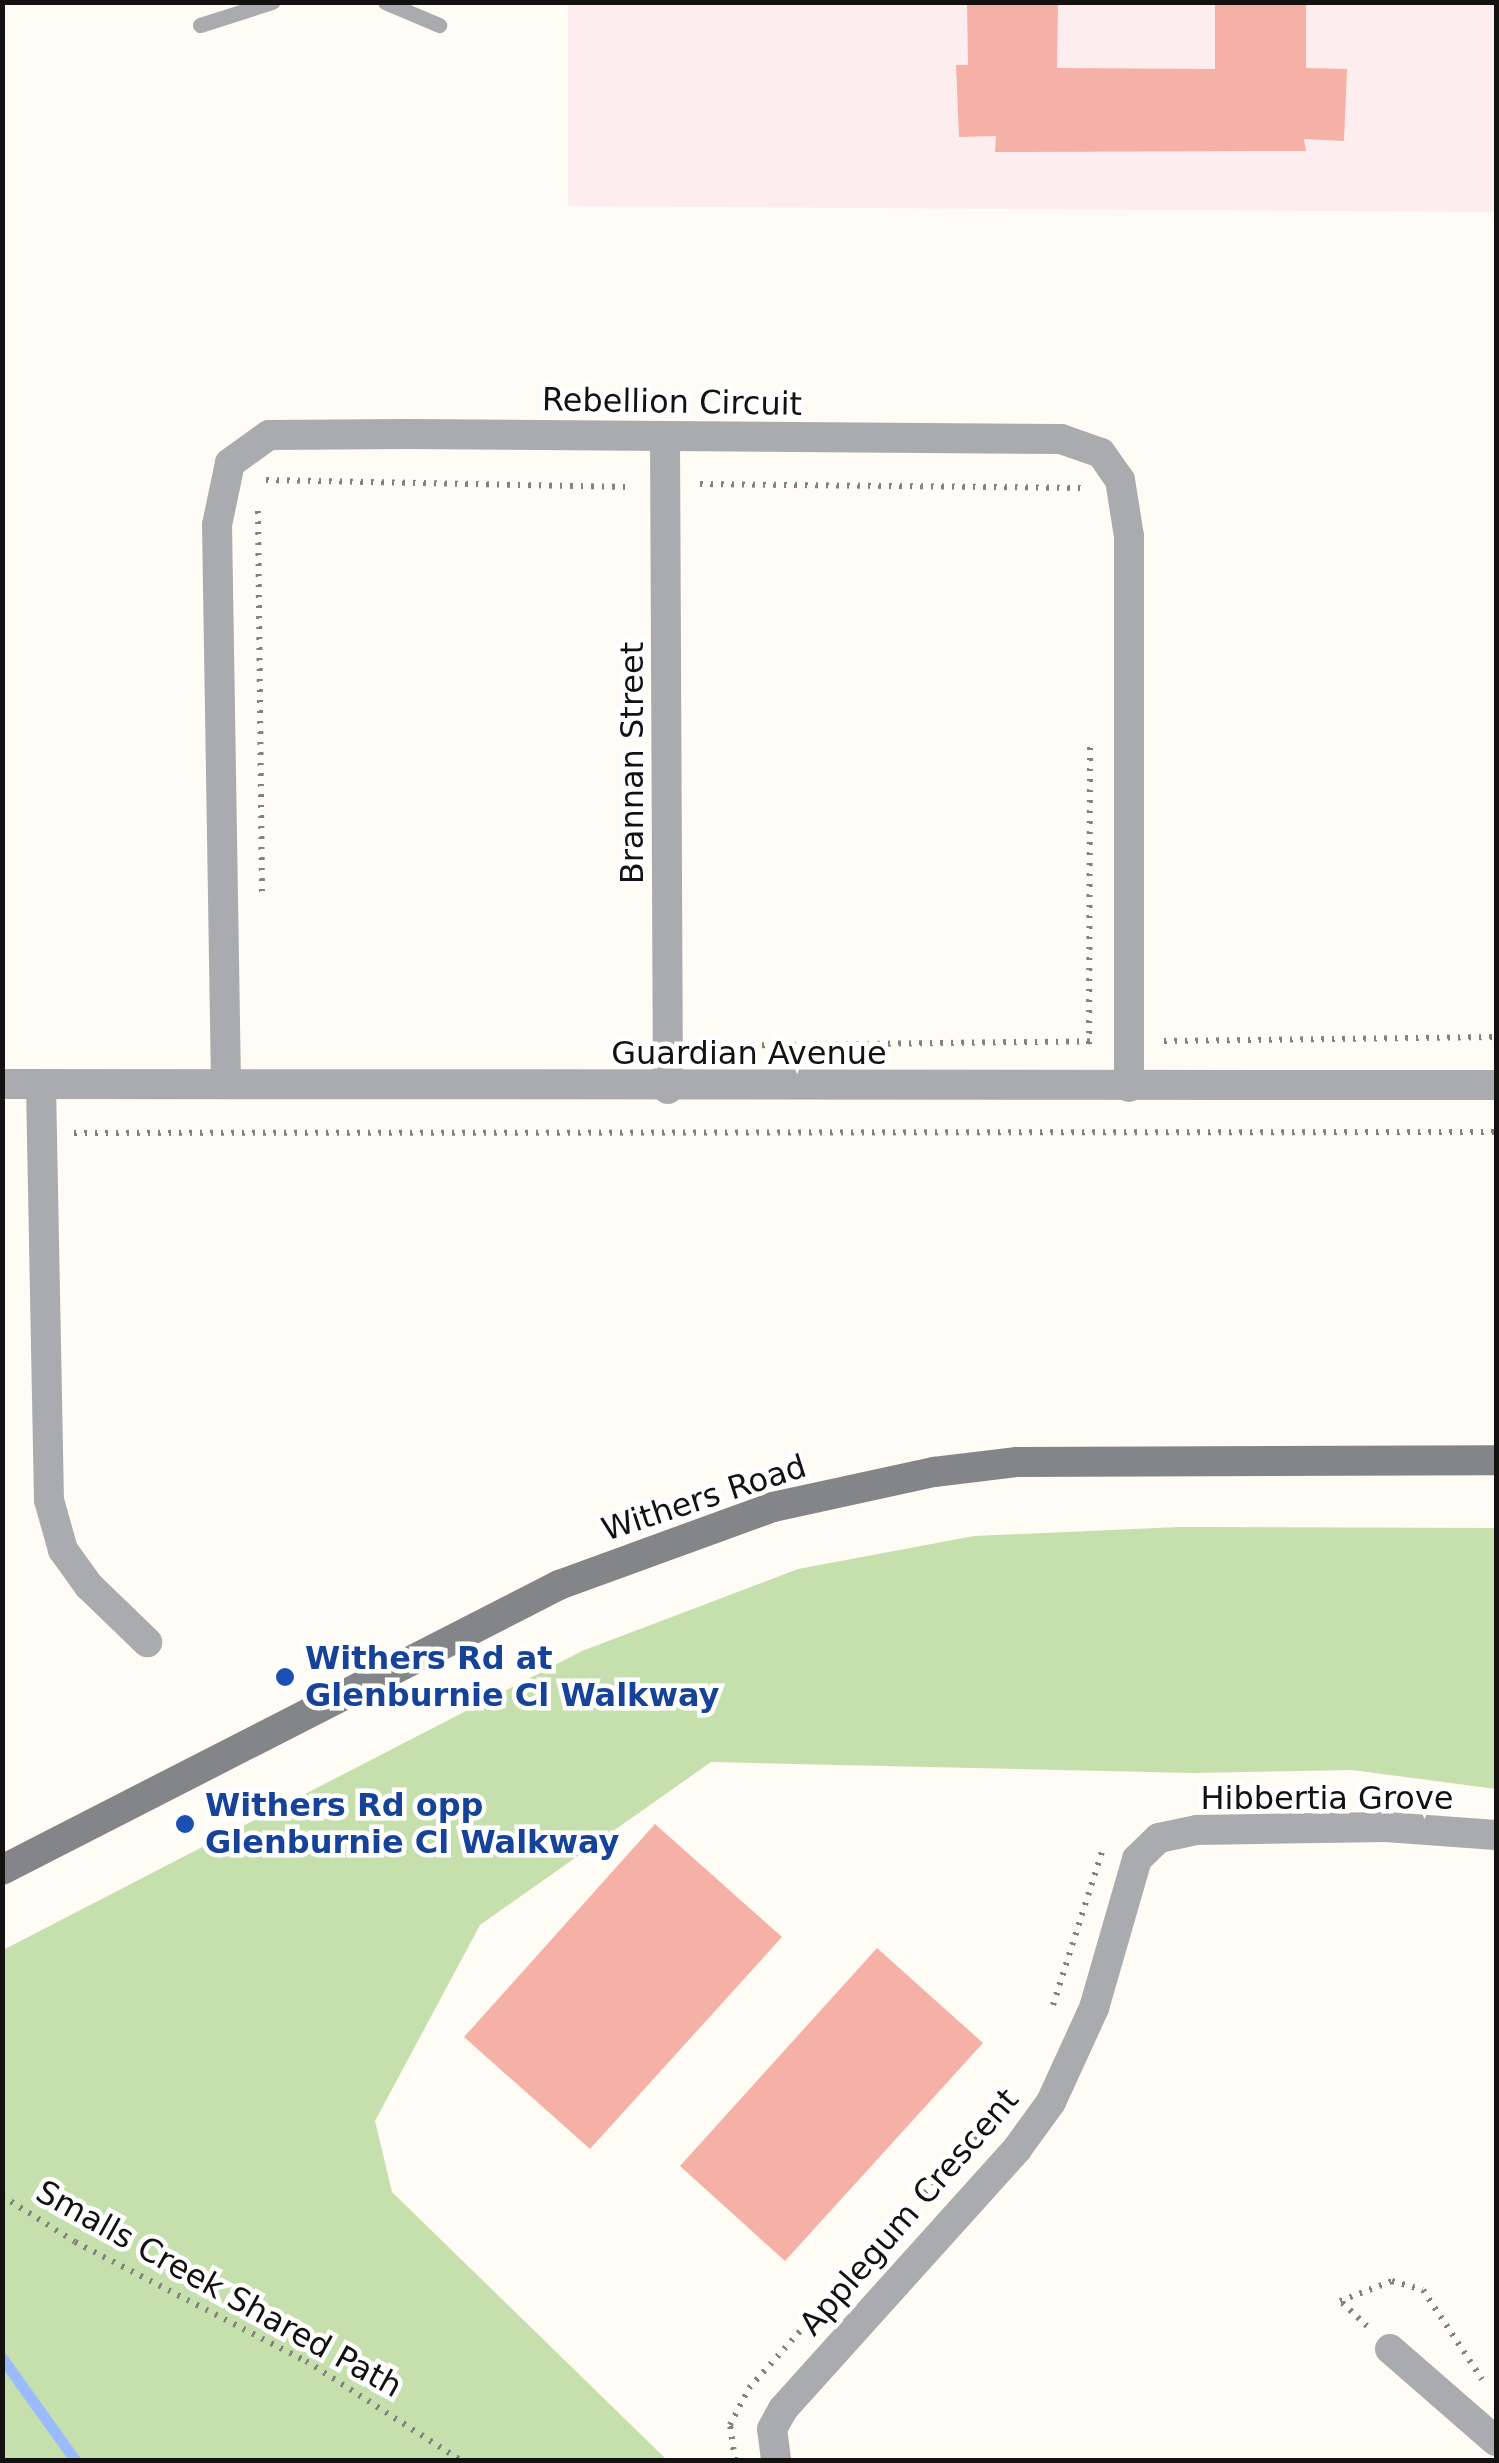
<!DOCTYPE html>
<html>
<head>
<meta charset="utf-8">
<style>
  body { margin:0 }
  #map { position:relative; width:1499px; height:2463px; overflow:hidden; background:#fffbf5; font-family:"DejaVu Sans",sans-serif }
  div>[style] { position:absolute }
  .education>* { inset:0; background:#fdedee }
  .green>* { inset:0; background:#c6e0ad }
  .stream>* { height:11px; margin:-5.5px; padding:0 5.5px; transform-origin:5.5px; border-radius:5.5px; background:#9bbbff }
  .building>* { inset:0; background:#f5b1a5 }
  .path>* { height:6px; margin-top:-3px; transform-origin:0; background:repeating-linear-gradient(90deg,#85827e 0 2.5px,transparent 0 10.5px) }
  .service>* { height:15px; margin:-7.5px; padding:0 7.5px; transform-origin:7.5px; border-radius:7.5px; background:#aaabae }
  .minor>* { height:30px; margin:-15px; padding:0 15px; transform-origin:15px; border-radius:15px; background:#aaabae }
  .secondary>* { height:30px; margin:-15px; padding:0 15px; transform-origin:15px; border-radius:15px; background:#838588 }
  .dots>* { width:28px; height:28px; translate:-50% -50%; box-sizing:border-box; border:5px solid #fff; border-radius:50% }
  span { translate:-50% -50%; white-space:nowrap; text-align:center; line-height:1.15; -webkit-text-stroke:9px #fff; paint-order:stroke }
  .street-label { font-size:32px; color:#131210 }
  .transit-label { font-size:32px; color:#164399; font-weight:700 }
  .left { translate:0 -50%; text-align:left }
  .frame { position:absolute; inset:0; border:5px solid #131210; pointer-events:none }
</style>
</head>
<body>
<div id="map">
  <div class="education">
    <i style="clip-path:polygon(568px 3px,1496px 3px,1496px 212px,568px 206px)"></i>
  </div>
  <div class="green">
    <i style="clip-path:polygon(1179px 1527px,1496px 1528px,1496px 1789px,1352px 1770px,1193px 1773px,711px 1762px,480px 1925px,375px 2121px,392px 2192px,667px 2460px,3px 2460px,3px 1950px,582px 1651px,798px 1569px,974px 1536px)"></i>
  </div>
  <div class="stream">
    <i style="left:2px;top:2358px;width:125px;rotate:54.4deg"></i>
  </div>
  <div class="building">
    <i style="clip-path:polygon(967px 2px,1058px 2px,1057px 68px,1215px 69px,1215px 2px,1306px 2px,1306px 68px,1347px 69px,1344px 141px,1304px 139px,1306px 151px,995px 152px,996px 136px,959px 137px,956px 65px,968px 65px)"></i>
    <i style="clip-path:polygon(655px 1824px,782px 1937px,590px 2149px,464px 2037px)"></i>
    <i style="clip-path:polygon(877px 1948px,983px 2043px,785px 2261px,680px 2166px)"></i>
  </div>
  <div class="path">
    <i style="left:266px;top:480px;width:363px;rotate:1.1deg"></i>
    <i style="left:700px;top:484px;width:381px;rotate:0.6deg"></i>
    <i style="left:258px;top:511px;width:387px;rotate:89.4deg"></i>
    <i style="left:1164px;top:1041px;width:332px;rotate:-0.7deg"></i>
    <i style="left:1089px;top:1044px;width:298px;rotate:-89.8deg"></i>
    <i style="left:699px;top:1046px;width:397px;rotate:-0.7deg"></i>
    <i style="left:74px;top:1133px;width:1422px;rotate:-0.04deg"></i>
    <i style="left:1053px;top:2005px;width:162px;rotate:-72.3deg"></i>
    <i style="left:2px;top:2196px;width:86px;rotate:32.2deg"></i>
    <i style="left:75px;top:2242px;width:260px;rotate:27.3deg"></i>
    <i style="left:306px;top:2361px;width:183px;rotate:32.7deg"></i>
    <i style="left:1367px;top:2326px;width:37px;rotate:-137deg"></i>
    <i style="left:1340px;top:2301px;width:56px;rotate:-21deg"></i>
    <i style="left:1392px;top:2281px;width:32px;rotate:16deg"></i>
    <i style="left:1423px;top:2290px;width:107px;rotate:56.5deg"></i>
    <i style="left:735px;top:2460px;width:35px;rotate:-98deg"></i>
    <i style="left:730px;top:2425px;width:42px;rotate:-62.8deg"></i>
    <i style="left:749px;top:2388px;width:366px;rotate:-48deg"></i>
  </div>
  <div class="service">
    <i style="left:385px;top:2px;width:59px;rotate:23.1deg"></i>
    <i style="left:200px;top:25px;width:76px;rotate:-17.7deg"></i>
  </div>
  <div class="minor">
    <i style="left:665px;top:437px;width:652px;rotate:89.74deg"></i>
    <i style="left:2px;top:1084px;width:1494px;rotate:0.04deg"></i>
    <i style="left:226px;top:1084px;width:559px;rotate:-90.92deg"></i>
    <i style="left:217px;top:525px;width:63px;rotate:-78.2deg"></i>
    <i style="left:230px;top:463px;width:48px;rotate:-35.7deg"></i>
    <i style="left:269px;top:435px;width:137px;rotate:-0.4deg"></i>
    <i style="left:406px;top:434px;width:655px;rotate:0.44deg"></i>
    <i style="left:1061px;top:439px;width:42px;rotate:19.3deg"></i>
    <i style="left:1101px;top:453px;width:33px;rotate:55deg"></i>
    <i style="left:1120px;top:480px;width:57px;rotate:80.9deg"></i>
    <i style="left:1129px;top:536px;width:551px;rotate:90deg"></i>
    <i style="left:41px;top:1085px;width:415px;rotate:88.9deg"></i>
    <i style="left:49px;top:1500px;width:52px;rotate:74.4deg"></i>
    <i style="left:63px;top:1550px;width:44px;rotate:54.2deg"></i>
    <i style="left:89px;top:1586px;width:81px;rotate:44deg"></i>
    <i style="left:1390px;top:2349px;width:140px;rotate:41deg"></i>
    <i style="left:776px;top:2460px;width:31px;rotate:-97deg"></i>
    <i style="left:772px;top:2429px;width:23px;rotate:-61deg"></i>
    <i style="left:783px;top:2409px;width:350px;rotate:-48deg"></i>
    <i style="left:1017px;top:2149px;width:58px;rotate:-54.1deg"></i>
    <i style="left:1051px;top:2102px;width:103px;rotate:-65.4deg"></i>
    <i style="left:1094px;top:2008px;width:155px;rotate:-73.9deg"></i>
    <i style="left:1137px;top:1859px;width:30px;rotate:-44deg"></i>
    <i style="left:1159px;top:1838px;width:39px;rotate:-12deg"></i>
    <i style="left:1197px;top:1830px;width:189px;rotate:-0.9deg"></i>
    <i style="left:1386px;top:1827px;width:110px;rotate:4.2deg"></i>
  </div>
  <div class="secondary">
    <i style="left:2px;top:1870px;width:626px;rotate:-27.1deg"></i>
    <i style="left:559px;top:1585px;width:228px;rotate:-20deg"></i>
    <i style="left:773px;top:1507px;width:165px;rotate:-12.3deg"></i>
    <i style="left:934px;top:1472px;width:84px;rotate:-6.9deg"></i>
    <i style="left:1017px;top:1462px;width:479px;rotate:-0.2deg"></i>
  </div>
  <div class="dots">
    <i style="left:285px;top:1677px;background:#1a4fb4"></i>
    <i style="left:185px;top:1824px;background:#1a4fb4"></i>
  </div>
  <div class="street-label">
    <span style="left:672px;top:402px;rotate:1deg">Rebellion Circuit</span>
    <span style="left:632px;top:763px;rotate:-90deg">Brannan Street</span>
    <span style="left:749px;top:1053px">Guardian Avenue</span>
    <span style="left:704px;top:1498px;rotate:-18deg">Withers Road</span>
    <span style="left:1327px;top:1798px">Hibbertia Grove</span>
    <span style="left:909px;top:2212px;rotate:-49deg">Applegum Crescent</span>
    <span style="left:219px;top:2289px;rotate:29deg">Smalls Creek Shared Path</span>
  </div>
  <div class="transit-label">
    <span class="left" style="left:305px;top:1677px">Withers Rd at<br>Glenburnie Cl Walkway</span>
    <span class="left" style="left:205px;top:1824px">Withers Rd opp<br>Glenburnie Cl Walkway</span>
  </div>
  <div class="frame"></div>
</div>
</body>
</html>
